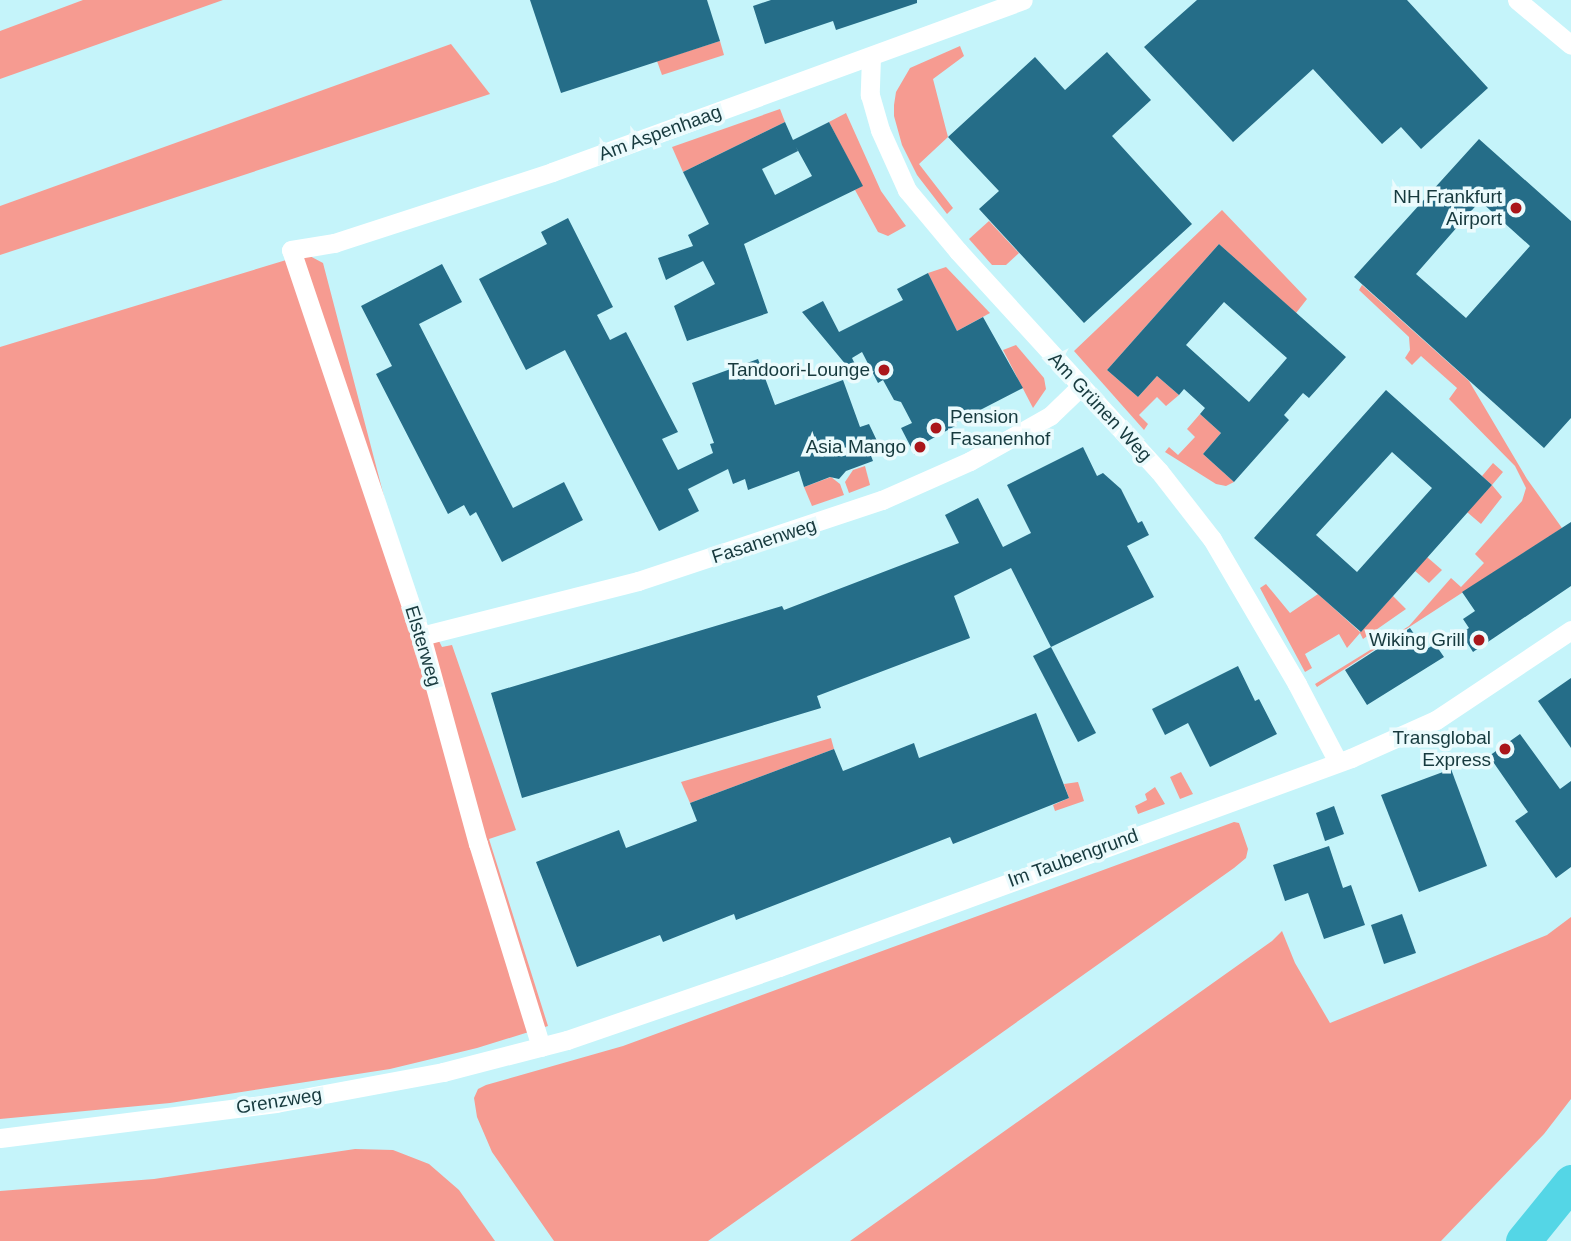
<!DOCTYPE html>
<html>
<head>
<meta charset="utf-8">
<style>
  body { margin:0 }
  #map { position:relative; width:1571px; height:1241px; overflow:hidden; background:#c5f4fa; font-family:Helvetica,sans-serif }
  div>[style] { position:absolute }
  .green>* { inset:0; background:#f69b91 }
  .building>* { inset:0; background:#256d88 }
  .street>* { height:19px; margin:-9.5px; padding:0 9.5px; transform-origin:9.5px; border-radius:9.5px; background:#fff }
  .highway>* { height:35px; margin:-17.5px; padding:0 17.5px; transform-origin:17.5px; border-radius:17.5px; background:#54d6e6 }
  .dots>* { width:19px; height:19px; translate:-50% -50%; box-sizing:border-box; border:4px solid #ebfbfd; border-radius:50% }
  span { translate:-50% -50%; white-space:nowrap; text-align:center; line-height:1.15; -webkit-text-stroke:7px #ebfbfd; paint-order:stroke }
  .street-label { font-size:19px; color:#173a3e }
  .poi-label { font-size:19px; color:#173a3e }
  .right { translate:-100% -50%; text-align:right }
  .left { translate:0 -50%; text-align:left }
</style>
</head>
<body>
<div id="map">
  <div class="green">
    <i style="clip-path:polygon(83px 0,223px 0,0 79px,0 31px)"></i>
    <i style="clip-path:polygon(720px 41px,724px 55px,662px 75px,657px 61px)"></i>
    <i style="clip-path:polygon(451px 44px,490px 94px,0 255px,0 206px)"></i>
    <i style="clip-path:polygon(960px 46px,964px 56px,933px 79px,948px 137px,919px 164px,953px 208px,947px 214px,917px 175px,902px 145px,894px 116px,894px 105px,896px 92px,910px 68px)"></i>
    <i style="clip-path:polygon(780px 109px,785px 122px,683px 172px,672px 147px)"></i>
    <i style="clip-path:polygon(846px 113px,881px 191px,906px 226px,888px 236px,878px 232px,855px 190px,862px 186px,829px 122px)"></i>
    <i style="clip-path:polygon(1222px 210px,1307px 299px,1296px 313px,1219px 244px,1107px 370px,1138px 397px,1157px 376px,1179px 395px,1166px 406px,1157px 397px,1139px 415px,1148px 424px,1144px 430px,1074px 351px)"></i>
    <i style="clip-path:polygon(989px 221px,1019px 253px,1006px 265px,992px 265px,969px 239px)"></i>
    <i style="clip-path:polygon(306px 254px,323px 263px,398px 550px,427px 645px,439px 641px,442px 647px,452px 645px,516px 830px,489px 839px,548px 1026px,477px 1048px,390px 1069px,170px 1103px,0 1119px,0 347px)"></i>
    <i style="clip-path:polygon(946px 267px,990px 313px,957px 331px,928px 273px)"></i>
    <i style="clip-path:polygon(1362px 285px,1469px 381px,1527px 479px,1562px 528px,1317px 687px,1315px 684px,1409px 626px,1451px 578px,1461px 587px,1484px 563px,1475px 554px,1522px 501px,1526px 488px,1515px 466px,1449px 399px,1457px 388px,1421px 356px,1412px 365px,1405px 358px,1410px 350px,1409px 337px,1359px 290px)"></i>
    <i style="clip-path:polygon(1016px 345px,1044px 378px,1046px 389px,1033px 408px,1003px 350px)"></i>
    <i style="clip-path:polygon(1200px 414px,1221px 433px,1203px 454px,1234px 482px,1226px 486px,1216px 484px,1165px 452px,1169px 447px,1178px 455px,1195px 437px,1187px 429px)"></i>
    <i style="clip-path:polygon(1493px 463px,1503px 472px,1492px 485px,1502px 497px,1481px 524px,1467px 512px,1492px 485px,1482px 476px)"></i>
    <i style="clip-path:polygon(865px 466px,870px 485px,849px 493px,845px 482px,853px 470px)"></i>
    <i style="clip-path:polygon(831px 477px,840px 484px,844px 495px,812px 506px,804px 487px)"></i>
    <i style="clip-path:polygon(1427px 557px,1442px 570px,1429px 583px,1415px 571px)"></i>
    <i style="clip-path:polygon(1266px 584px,1290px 613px,1318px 594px,1360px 632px,1393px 596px,1406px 609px,1363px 639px,1360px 633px,1347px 648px,1339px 634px,1305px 654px,1312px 668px,1305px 672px,1260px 588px)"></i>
    <i style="clip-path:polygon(831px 738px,834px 749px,690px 803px,681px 782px)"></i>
    <i style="clip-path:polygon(1181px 772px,1193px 794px,1180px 799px,1170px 777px)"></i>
    <i style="clip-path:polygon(1078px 782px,1084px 801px,1055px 811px,1053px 805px,1069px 798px,1064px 784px)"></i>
    <i style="clip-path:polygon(1155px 787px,1165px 804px,1138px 814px,1135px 806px,1147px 800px,1145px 794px)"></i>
    <i style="clip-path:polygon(1234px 822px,1239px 823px,1248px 849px,1246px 858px,1234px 868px,708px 1241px,554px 1241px,492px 1152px,477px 1117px,474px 1098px,478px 1089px,486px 1085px,623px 1046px)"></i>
    <i style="clip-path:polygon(1571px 917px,1571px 1099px,1544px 1134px,1441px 1241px,850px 1241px,1272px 941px,1282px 931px,1295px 963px,1330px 1023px,1547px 935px)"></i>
    <i style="clip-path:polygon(355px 1149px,393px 1150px,429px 1164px,459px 1190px,495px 1241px,0 1241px,0 1191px,154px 1179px)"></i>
  </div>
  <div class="building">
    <i style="clip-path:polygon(530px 0,707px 0,720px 41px,561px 93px)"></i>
    <i style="clip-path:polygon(771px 0,917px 0,917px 3px,836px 30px,833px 21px,765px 44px,753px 6px)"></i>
    <i style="clip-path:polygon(1197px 0,1407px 0,1488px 88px,1421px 149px,1401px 127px,1382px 144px,1313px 69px,1233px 142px,1144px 47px)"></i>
    <i style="clip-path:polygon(1107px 52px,1151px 100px,1112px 136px,1192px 224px,1084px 323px,979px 209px,999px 191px,948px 137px,1035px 57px,1065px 90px)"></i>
    <i style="clip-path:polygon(evenodd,785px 122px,793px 140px,829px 122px,863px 186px,744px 244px,768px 313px,687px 341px,674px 306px,715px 284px,703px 261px,666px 280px,658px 258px,693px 246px,688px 235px,709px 224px,683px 172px,785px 122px,796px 147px,812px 176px,775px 195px,762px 169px,798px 151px,796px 147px)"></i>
    <i style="clip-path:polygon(evenodd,1479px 139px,1571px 221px,1571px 418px,1544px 448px,1354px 277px,1479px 139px,1480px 201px,1530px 246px,1466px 318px,1416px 274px,1480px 201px)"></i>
    <i style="clip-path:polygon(568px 218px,613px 307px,597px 315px,610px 340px,626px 332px,678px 432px,662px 439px,678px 470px,713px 453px,710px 444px,714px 443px,692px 383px,758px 359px,775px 405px,843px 380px,860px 427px,869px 424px,878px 443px,868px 448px,873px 461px,846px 471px,839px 479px,830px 477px,804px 487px,799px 471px,748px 490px,745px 479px,733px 484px,728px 469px,688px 489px,699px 511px,659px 531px,565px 350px,526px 370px,479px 279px,547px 244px,541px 232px)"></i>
    <i style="clip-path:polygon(evenodd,1219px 244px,1346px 357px,1309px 398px,1303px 393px,1284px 415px,1289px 420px,1234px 482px,1203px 454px,1221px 433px,1200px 414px,1205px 408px,1184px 389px,1179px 395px,1157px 376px,1138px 397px,1107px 370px,1219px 244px,1224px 302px,1287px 358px,1249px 402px,1186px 345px,1224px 302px)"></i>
    <i style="clip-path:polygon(442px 264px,462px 302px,419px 324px,513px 508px,564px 482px,583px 520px,502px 562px,476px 512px,470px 516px,464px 505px,448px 514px,376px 374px,392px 366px,361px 306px)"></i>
    <i style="clip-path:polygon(928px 273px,957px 331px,983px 317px,1023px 388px,955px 423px,957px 425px,926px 442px,929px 448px,915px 455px,901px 428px,912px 423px,901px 402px,894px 400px,883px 380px,878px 383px,862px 352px,852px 358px,857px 368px,852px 372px,802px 312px,823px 301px,839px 332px,903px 300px,897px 289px)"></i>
    <i style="clip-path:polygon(evenodd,1386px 390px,1492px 485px,1361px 632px,1254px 538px,1386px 390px,1392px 452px,1432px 488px,1357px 572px,1316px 535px,1392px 452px)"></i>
    <i style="clip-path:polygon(1083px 447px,1097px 476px,1103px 473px,1121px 489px,1138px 523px,1142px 521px,1149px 535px,1127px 546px,1154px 597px,1051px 647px,1011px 568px,954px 596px,970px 638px,817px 696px,821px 708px,522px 798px,491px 693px,782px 606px,784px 610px,959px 543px,945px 515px,978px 498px,1003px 547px,1031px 533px,1007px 485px)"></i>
    <i style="clip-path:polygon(1571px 522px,1571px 586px,1473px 652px,1461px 633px,1469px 628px,1463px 619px,1475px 611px,1462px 592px)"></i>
    <i style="clip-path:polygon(1410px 628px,1425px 650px,1435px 644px,1444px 657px,1367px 705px,1345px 670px)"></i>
    <i style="clip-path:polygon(1051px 647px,1096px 733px,1078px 742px,1033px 656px)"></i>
    <i style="clip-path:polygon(1238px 666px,1255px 701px,1259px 699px,1277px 734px,1210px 767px,1188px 723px,1165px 735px,1152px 709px)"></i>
    <i style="clip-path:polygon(1571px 678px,1571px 748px,1538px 701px)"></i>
    <i style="clip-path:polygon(1036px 713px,1069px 798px,953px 844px,950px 837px,736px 920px,734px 914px,663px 942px,660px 935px,577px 967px,536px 862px,619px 830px,626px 848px,697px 821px,690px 803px,834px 749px,843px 771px,914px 743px,919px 758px)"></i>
    <i style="clip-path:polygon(1520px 734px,1560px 789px,1571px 781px,1571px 867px,1556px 878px,1515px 821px,1528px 812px,1489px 756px)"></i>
    <i style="clip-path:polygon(1451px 769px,1487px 866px,1419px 892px,1381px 795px)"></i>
    <i style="clip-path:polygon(1334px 806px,1344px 834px,1325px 841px,1316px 813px)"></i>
    <i style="clip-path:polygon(1329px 846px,1343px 888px,1351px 885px,1365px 925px,1324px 939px,1308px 893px,1285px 901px,1273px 865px)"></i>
    <i style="clip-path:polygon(1402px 914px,1416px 953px,1384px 964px,1371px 925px)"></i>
  </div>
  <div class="street">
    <i style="left:1517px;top:0;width:70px;rotate:39.8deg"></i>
    <i style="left:871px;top:57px;width:38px;rotate:92deg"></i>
    <i style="left:870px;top:95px;width:36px;rotate:74deg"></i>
    <i style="left:880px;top:130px;width:66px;rotate:65.8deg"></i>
    <i style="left:907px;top:190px;width:80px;rotate:50.1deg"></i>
    <i style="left:958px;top:251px;width:298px;rotate:47.6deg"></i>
    <i style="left:1159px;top:471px;width:86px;rotate:52.1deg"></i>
    <i style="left:1212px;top:539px;width:168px;rotate:59.6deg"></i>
    <i style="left:1297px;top:684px;width:88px;rotate:62.3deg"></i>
    <i style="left:421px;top:636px;width:224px;rotate:-14.2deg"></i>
    <i style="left:638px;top:581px;width:257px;rotate:-18.4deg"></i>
    <i style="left:882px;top:500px;width:96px;rotate:-23.9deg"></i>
    <i style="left:970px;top:461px;width:92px;rotate:-29.4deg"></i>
    <i style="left:1050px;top:416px;width:42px;rotate:-44deg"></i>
    <i style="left:541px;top:1047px;width:213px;rotate:-107.2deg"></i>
    <i style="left:478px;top:844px;width:216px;rotate:-105.3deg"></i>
    <i style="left:421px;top:636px;width:407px;rotate:-108.6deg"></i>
    <i style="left:291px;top:250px;width:44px;rotate:-9.2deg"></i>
    <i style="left:334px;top:243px;width:229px;rotate:-18deg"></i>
    <i style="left:552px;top:172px;width:501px;rotate:-20.06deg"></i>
    <i style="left:0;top:1138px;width:278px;rotate:-7.2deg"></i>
    <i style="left:276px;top:1103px;width:170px;rotate:-10.5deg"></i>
    <i style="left:443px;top:1072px;width:128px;rotate:-14.5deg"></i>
    <i style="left:567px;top:1040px;width:224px;rotate:-19deg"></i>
    <i style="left:779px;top:967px;width:609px;rotate:-20.07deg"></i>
    <i style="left:1351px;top:758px;width:93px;rotate:-24.1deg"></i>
    <i style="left:1436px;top:720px;width:162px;rotate:-33.7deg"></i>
  </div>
  <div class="highway">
    <i style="left:1523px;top:1241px;width:76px;rotate:-50.9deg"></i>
  </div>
  <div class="dots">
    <i style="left:1516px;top:208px;background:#aa161b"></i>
    <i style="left:884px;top:370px;background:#aa161b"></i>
    <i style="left:936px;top:428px;background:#aa161b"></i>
    <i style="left:920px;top:447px;background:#aa161b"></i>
    <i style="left:1479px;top:640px;background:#aa161b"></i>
    <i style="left:1505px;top:749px;background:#aa161b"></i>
  </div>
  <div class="street-label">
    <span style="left:660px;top:133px;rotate:-20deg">Am Aspenhaag</span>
    <span style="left:1100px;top:407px;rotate:47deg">Am Grünen Weg</span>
    <span style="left:764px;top:541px;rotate:-18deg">Fasanenweg</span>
    <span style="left:423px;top:646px;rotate:73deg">Elsterweg</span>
    <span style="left:1073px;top:858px;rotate:-20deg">Im Taubengrund</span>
    <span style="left:279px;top:1101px;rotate:-9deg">Grenzweg</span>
  </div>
  <div class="poi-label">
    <span class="right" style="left:1502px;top:208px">NH Frankfurt<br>Airport</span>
    <span class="right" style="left:870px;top:370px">Tandoori-Lounge</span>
    <span class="left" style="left:950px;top:428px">Pension<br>Fasanenhof</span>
    <span class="right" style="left:906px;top:447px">Asia Mango</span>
    <span class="right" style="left:1465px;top:640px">Wiking Grill</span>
    <span class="right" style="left:1491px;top:749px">Transglobal<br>Express</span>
  </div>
</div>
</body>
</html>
